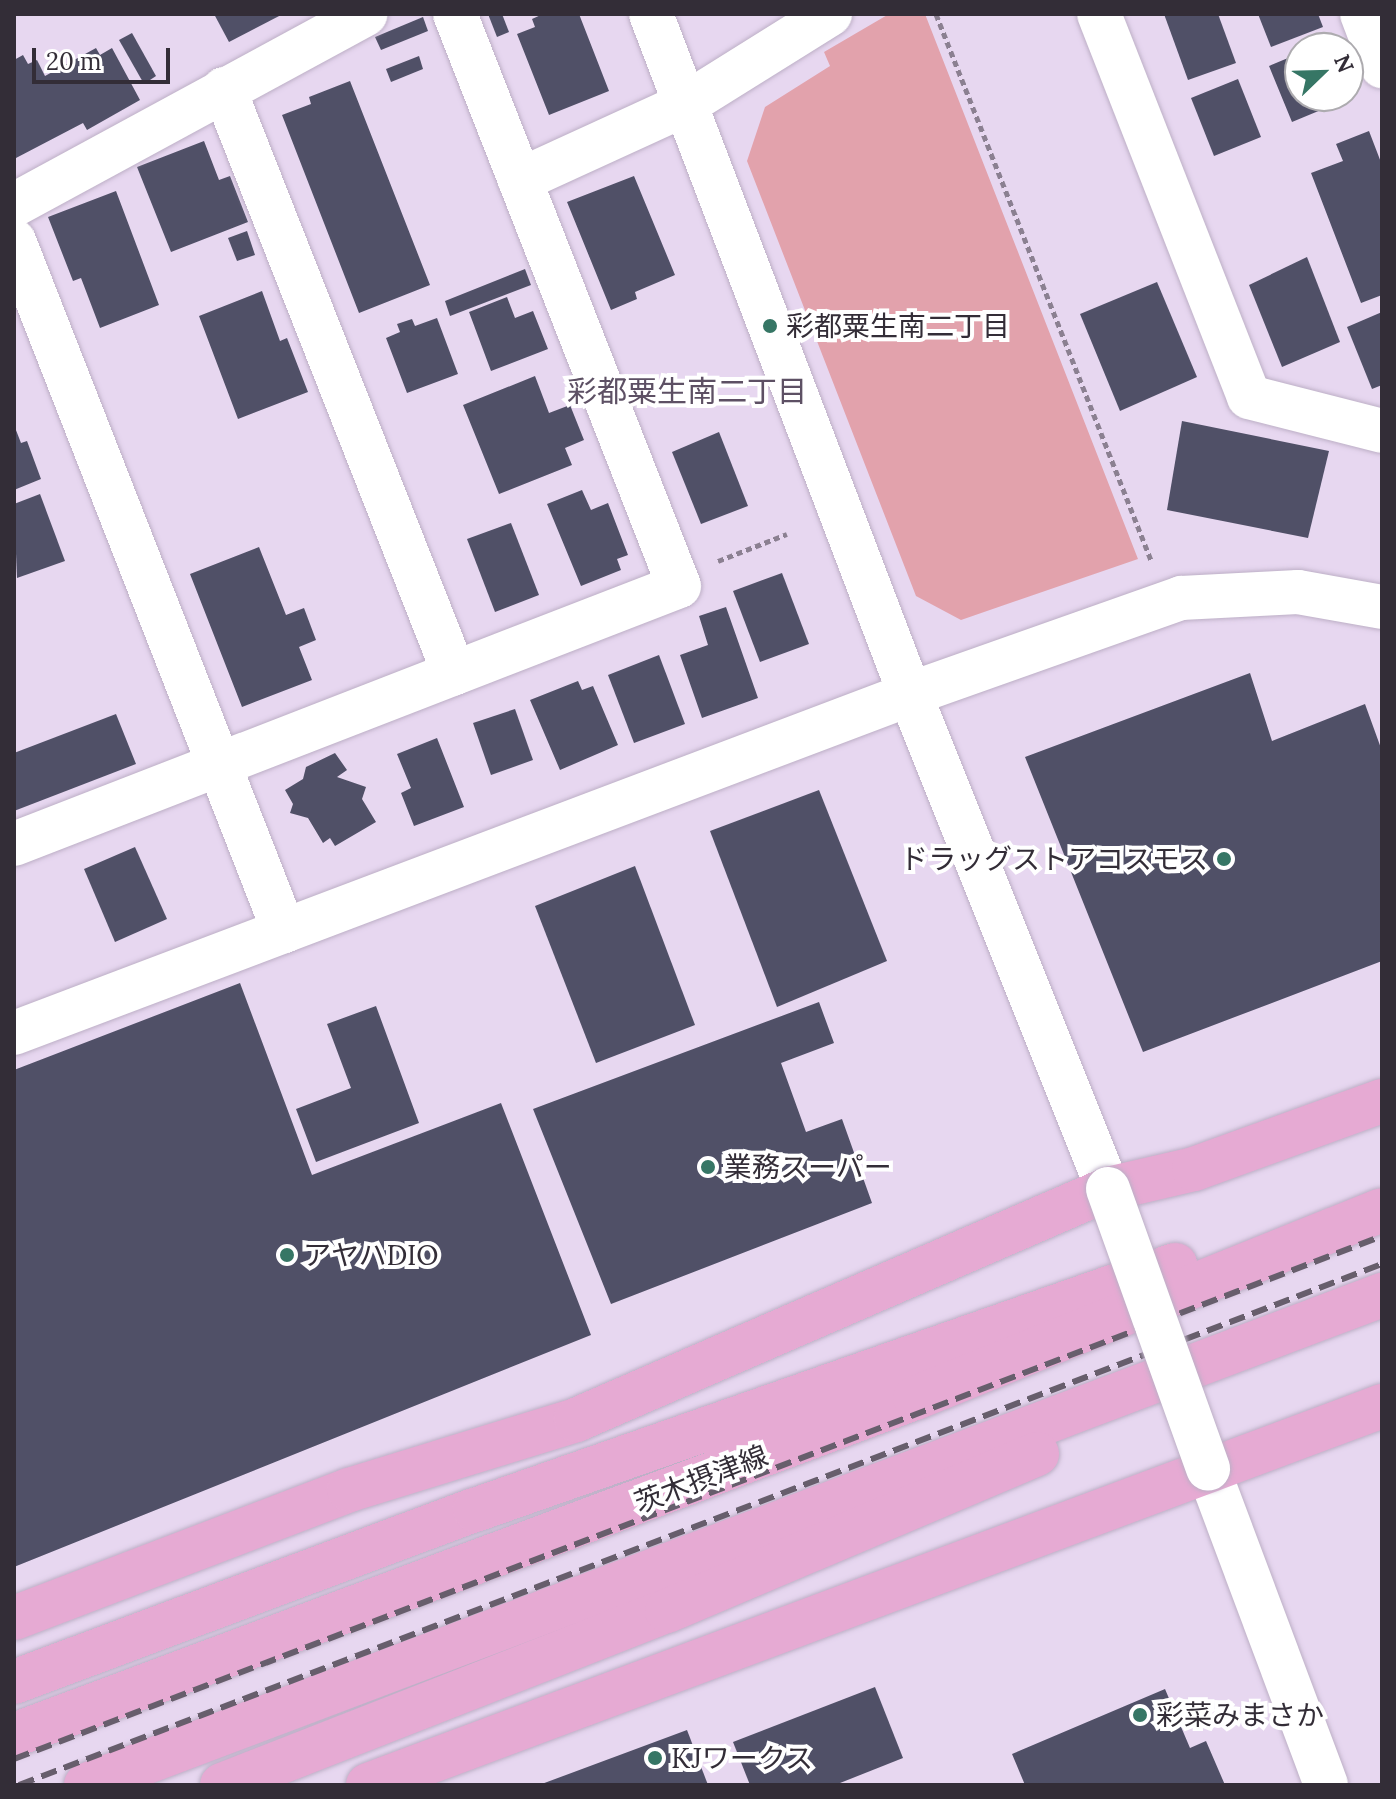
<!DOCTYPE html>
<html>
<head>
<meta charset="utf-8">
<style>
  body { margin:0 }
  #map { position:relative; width:1396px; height:1799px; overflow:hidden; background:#e7d7f0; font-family:Lora,"Noto Sans JP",serif }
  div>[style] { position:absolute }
  .green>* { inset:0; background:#e2a2ac }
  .building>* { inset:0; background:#505067 }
  .path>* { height:5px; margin-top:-2.5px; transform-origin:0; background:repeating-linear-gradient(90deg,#8b8091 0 6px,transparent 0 10px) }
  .roads { filter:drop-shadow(0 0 2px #bdafc6) drop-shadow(0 0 2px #bdafc6) }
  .minor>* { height:44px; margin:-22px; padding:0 22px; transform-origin:22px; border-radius:22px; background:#fff }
  .major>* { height:44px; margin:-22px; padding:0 22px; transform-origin:22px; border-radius:22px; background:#e6aad3 }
  .rail>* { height:6px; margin-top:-3px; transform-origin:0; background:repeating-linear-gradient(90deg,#675e6c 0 16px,transparent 0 24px) }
  .bridges { filter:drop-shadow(0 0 2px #bdafc6) drop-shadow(0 0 2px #bdafc6) }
  .minor-bridge>* { height:44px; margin:-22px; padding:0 22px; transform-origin:22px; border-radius:22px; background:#fff }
  .dots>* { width:22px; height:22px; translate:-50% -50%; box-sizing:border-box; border:4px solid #fff; border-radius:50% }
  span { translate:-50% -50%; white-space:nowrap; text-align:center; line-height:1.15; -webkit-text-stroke:8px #fff; paint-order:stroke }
  .poi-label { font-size:28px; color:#332d37 }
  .left { translate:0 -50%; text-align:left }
  .right { translate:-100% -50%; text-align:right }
  .street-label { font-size:28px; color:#332d37 }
  .neighbourhood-label { font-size:30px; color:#5d5064 }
  .frame { position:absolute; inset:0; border:16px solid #332d37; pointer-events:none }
  .north { position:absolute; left:1284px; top:32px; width:80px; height:80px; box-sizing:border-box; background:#fff; border:2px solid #adabaf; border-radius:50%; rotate:67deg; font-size:22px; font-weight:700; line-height:32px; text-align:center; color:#332d37 }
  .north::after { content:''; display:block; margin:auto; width:28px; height:36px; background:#367665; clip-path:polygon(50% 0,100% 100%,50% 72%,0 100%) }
  .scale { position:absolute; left:32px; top:48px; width:138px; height:36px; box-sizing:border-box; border:4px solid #332d37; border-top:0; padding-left:10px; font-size:24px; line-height:28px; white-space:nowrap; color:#332d37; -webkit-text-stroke:6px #fff; paint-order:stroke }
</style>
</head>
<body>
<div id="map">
  <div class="green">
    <i style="clip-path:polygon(889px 14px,925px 14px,1138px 559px,961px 620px,916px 596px,747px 161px,765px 107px,830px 66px,824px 52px)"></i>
  </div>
  <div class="building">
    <i style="clip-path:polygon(214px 14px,283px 14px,229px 42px)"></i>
    <i style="clip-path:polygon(488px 14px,502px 14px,509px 32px,497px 37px)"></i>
    <i style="clip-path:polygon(543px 14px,579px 14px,609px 91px,549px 115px,517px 34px,535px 27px,532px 19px)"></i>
    <i style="clip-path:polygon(1164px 14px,1218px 14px,1236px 63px,1188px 80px)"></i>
    <i style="clip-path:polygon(1258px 14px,1318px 14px,1323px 27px,1271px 47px)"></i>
    <i style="clip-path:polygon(423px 17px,428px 31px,381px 50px,375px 37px)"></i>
    <i style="clip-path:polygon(132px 33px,156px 76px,144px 84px,119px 40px)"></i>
    <i style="clip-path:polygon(96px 48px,100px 55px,112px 48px,140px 100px,87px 130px,83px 123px,16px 158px,14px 60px,23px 55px,28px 64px,37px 60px,45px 76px)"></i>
    <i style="clip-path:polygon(1300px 53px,1300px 96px,1343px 96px,1345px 100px,1292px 122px,1269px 66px)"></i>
    <i style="clip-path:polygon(419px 56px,423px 69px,391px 82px,386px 69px)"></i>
    <i style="clip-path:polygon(1238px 79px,1261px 137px,1214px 156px,1191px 98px)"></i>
    <i style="clip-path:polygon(350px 81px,430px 285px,359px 313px,282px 115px,311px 104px,309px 97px)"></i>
    <i style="clip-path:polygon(1369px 131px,1382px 165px,1382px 295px,1361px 303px,1311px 173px,1343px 161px,1336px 144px)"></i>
    <i style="clip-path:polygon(204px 141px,219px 180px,230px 176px,248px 222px,171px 252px,137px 167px)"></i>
    <i style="clip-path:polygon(634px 176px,675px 275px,635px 292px,637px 299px,611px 310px,567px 202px)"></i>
    <i style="clip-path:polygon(116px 191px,159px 305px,100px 328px,81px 278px,73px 281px,48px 217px)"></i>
    <i style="clip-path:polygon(247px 231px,255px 255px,237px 261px,228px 238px)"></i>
    <i style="clip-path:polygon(1307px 257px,1340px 342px,1282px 367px,1249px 285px)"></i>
    <i style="clip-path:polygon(525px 269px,531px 285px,450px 316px,445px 301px)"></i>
    <i style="clip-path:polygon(1157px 282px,1197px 377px,1120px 411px,1080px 314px)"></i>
    <i style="clip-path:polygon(262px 291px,280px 341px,287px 338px,308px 392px,238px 419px,199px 316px)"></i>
    <i style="clip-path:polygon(507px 297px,515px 318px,533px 311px,548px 349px,491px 371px,469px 312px)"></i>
    <i style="clip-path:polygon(1382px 312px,1382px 385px,1372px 389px,1347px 327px)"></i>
    <i style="clip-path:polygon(437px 318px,458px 374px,407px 393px,386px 338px,400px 332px,397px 324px,412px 319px,415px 326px)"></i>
    <i style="clip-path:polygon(535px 376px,549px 413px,570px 405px,584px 440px,565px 448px,572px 465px,499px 494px,463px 405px)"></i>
    <i style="clip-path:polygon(1182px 421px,1329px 451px,1308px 538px,1167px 510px)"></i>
    <i style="clip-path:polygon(14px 425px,21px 443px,27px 441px,41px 479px,14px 490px)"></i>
    <i style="clip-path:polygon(719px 432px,748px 506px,701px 524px,672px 452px)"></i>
    <i style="clip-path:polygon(582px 490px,591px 510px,608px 503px,628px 555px,617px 559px,621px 570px,581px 586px,547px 504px)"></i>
    <i style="clip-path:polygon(40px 494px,65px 561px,17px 578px,14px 504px)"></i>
    <i style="clip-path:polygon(511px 523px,539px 595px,495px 612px,467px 539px)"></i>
    <i style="clip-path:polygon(259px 547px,286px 615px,304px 608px,316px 640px,299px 647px,312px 680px,242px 707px,190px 574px)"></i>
    <i style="clip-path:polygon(782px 573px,809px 644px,760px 662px,733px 591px)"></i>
    <i style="clip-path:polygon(726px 607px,758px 698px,702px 718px,680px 655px,708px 645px,699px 616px)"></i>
    <i style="clip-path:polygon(659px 655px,685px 724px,634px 743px,608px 675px)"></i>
    <i style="clip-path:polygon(1250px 673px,1272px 741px,1365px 704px,1382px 751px,1382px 961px,1143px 1052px,1025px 757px)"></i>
    <i style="clip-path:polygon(578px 681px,582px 690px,593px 686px,618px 745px,560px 770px,530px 700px)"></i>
    <i style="clip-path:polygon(515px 709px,533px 760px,491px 775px,473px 723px)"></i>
    <i style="clip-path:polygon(116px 714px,136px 764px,14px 811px,14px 753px)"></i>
    <i style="clip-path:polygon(437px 738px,464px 807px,414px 826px,401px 793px,411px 788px,397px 754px)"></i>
    <i style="clip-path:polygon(335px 753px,347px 770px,337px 777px,366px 787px,362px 799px,376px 822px,335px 846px,330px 838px,323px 843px,308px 818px,290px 813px,293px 804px,285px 790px,303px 779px,306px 767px)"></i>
    <i style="clip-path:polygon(819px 790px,887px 961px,777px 1007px,710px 831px)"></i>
    <i style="clip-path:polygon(135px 847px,167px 919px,115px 942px,84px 869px)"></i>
    <i style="clip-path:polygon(635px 866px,695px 1025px,596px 1063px,535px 906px)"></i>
    <i style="clip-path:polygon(240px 983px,312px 1175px,501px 1103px,591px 1335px,14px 1567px,14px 1070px)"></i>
    <i style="clip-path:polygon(819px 1002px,834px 1043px,781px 1063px,806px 1132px,842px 1119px,872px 1203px,611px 1304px,533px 1109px)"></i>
    <i style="clip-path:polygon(376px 1006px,419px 1123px,316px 1162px,296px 1109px,351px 1088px,327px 1024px)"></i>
    <i style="clip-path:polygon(875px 1687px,903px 1758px,835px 1785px,750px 1785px,733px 1742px)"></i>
    <i style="clip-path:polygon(1165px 1689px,1190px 1748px,1206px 1741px,1225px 1785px,1025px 1785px,1012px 1754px)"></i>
    <i style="clip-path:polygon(687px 1730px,708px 1785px,539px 1785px)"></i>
  </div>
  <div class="path">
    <i style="left:936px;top:14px;width:587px;rotate:68.51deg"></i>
    <i style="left:718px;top:561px;width:74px;rotate:-21.4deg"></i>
  </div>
  <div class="roads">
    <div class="minor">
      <i style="left:651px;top:14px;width:728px;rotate:69.15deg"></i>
      <i style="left:910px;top:694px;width:533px;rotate:68.2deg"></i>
      <i style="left:1099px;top:14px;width:411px;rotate:68.6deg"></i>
      <i style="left:1249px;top:397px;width:137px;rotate:14.3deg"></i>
      <i style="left:1362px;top:14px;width:56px;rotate:69deg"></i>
      <i style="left:224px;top:89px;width:628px;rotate:68.5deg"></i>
      <i style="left:520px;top:180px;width:183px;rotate:-24.6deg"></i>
      <i style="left:686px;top:104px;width:170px;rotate:-32deg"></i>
      <i style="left:14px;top:205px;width:400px;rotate:-28.5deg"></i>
      <i style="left:14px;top:241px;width:741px;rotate:68.63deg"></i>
      <i style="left:14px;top:844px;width:713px;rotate:-21.2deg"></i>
      <i style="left:679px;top:586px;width:614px;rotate:-111.39deg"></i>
      <i style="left:14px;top:1033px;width:958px;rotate:-20.72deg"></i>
      <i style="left:910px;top:694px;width:288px;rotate:-19.5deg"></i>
      <i style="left:1181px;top:598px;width:117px;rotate:-2.9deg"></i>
      <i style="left:1298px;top:592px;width:85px;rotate:10.1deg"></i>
      <i style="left:1208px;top:1469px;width:337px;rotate:69.5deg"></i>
    </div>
    <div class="major">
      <i style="left:14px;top:1618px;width:359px;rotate:-20.9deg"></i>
      <i style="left:349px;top:1490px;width:238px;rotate:-17.1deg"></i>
      <i style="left:576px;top:1420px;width:580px;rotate:-23.47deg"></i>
      <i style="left:1108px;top:1189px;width:88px;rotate:-13.1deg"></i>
      <i style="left:1194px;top:1169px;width:200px;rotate:-19.9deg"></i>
      <i style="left:14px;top:1682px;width:492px;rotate:-20.5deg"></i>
      <i style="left:475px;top:1510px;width:742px;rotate:-19.29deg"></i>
      <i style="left:14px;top:1735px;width:962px;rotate:-20.51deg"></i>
      <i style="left:915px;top:1398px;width:503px;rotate:-21.93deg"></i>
      <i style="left:86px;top:1785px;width:1386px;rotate:-20.71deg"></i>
      <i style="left:222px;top:1785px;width:478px;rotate:-21.4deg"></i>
      <i style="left:667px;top:1611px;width:402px;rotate:-23deg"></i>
      <i style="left:368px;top:1785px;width:1083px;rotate:-20.49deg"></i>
    </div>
  </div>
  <div class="rail">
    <i style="left:14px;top:1759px;width:1465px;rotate:-20.92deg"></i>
    <i style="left:19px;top:1785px;width:1459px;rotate:-20.92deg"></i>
  </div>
  <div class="bridges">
    <div class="minor-bridge">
      <i style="left:1108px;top:1189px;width:297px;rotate:70.3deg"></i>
    </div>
  </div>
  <div class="dots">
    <i style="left:770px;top:326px;background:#367665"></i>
    <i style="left:1224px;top:859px;background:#367665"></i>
    <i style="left:708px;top:1167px;background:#367665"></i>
    <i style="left:287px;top:1255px;background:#367665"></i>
    <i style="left:1140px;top:1715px;background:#367665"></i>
    <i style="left:655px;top:1758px;background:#367665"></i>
  </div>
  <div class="poi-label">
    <span class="left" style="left:786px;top:326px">彩都粟生南二丁目</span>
    <span class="right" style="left:1208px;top:859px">ドラッグストアコスモス</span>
    <span class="left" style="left:724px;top:1167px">業務スーパー</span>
    <span class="left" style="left:303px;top:1255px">アヤハDIO</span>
    <span class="left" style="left:1156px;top:1715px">彩菜みまさか</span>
    <span class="left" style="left:671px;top:1758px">KJワークス</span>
  </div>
  <div class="street-label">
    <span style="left:701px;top:1479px;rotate:-21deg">茨木摂津線</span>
  </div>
  <div class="neighbourhood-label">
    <span style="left:687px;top:391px">彩都粟生南二丁目</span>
  </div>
  <div class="frame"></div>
  <div class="north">N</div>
  <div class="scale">20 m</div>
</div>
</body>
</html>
